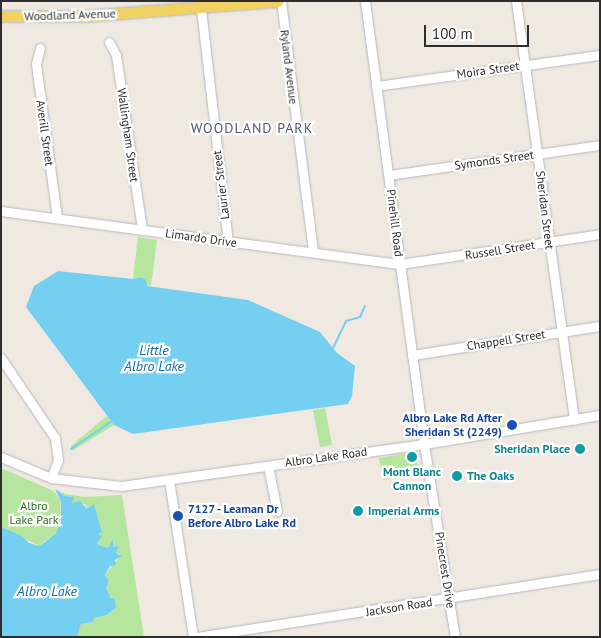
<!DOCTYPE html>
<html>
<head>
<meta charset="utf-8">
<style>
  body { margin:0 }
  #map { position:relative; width:601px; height:638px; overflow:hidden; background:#efe9e1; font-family:"PT Sans",sans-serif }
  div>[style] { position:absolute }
  .green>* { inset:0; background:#b6e59e }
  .water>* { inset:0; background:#75cff0 }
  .stream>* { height:2px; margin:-1px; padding:0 1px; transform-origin:1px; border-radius:1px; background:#75cff0 }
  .roads { filter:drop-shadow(0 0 1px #b4b7c1) drop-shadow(0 0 1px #b4b7c1) }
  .minor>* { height:9px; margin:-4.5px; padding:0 4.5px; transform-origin:4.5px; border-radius:4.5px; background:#fff }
  .major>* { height:11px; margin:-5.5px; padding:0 5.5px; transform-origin:5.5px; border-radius:5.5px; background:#f2d163 }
  .dots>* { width:14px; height:14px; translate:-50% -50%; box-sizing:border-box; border:2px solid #fff; border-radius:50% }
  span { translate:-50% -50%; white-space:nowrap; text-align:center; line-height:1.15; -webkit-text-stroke:4.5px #fff; paint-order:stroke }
  .street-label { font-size:12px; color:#2e2e2e }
  .transit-label { font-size:12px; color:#164399; font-weight:700 }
  .right { translate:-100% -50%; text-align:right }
  .left { translate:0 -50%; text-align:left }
  .culture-label { font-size:12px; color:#0d838f; font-weight:700 }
  .park-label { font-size:12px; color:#2c6e1b }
  .neighbourhood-label { font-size:14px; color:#4d5680; letter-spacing:1px }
  .water-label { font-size:14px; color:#0d6fa3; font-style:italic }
  .frame { position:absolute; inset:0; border:2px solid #2e2e2e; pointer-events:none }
  .scale { position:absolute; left:424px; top:25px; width:105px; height:22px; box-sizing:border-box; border:2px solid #2e2e2e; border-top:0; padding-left:6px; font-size:15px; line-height:18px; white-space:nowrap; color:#2e2e2e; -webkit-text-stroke:4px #fff; paint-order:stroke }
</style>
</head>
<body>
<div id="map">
  <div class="green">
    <i style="clip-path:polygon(138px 237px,157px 240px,151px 286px,146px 285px,141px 277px,133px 279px)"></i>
    <i style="clip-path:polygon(325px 408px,332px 445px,320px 447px,313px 410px)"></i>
    <i style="clip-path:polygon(107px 416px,114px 425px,72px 451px,71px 446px)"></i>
    <i style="clip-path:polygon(416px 452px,419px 475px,383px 480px,379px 458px)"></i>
    <i style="clip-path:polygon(1px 468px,54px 491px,60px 500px,61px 519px,57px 532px,39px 546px,1px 527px)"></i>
    <i style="clip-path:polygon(55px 489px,65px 494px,85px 497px,122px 495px,144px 637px,77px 637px,81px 624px,93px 622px,94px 618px,108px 615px,115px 609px,115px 598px,111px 597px,106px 588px,109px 581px,105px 575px,121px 555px,116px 553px,118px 546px,113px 547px,113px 539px,108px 548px,97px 544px,101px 539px,98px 534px,102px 532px,94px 505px,87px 509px,85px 504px,72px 503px,73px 497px,65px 496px)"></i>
  </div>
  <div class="water">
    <i style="clip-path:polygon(58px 271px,133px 279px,141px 277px,146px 280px,147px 286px,248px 300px,320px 332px,337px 353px,355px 366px,352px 396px,348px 404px,133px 434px,114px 425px,26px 307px,34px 286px)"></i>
    <i style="clip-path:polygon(55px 489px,65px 496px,74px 497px,72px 503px,80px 501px,87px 509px,94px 504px,102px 532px,98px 534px,102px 537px,97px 544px,108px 548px,113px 539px,113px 547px,119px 546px,116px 553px,122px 556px,115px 560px,116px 565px,110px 566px,105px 575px,109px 581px,106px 588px,111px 598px,115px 598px,116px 608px,107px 615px,94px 618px,93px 622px,81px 624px,77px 637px,1px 637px,1px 527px,22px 536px,29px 543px,39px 546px,45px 542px,56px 533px,61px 522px,61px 502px)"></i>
  </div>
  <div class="stream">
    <i style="left:333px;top:348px;width:30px;rotate:-64deg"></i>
    <i style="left:346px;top:321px;width:15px;rotate:-16deg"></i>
    <i style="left:360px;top:317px;width:12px;rotate:-66deg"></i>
    <i style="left:71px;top:449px;width:50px;rotate:-34.3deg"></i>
  </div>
  <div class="roads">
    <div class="minor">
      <i style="left:281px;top:1px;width:253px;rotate:82.7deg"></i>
      <i style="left:365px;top:1px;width:447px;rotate:82.4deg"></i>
      <i style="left:424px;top:444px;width:195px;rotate:80.9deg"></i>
      <i style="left:516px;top:1px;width:423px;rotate:82.1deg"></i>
      <i style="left:201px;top:9px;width:235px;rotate:83.4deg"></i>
      <i style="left:109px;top:42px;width:15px;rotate:62deg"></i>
      <i style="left:116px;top:55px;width:177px;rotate:81.5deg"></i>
      <i style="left:40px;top:48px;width:16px;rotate:104deg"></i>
      <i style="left:36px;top:64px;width:155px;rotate:82.2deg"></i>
      <i style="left:376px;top:86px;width:226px;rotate:-7.9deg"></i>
      <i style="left:389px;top:175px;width:213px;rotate:-8.1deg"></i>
      <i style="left:1px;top:211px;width:403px;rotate:7.6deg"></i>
      <i style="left:400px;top:264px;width:202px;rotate:-8.5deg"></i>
      <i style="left:412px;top:355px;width:190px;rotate:-8.8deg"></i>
      <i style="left:1px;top:358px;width:97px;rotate:56deg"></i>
      <i style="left:55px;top:438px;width:22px;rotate:82deg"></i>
      <i style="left:58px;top:460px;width:19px;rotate:111deg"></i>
      <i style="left:1px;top:457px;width:54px;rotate:22.8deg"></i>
      <i style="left:51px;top:478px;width:70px;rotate:6.5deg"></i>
      <i style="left:121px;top:486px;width:306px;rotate:-7.9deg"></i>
      <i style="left:424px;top:444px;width:178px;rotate:-9.4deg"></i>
      <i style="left:268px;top:466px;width:46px;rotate:78.7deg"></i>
      <i style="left:169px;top:480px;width:159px;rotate:81.3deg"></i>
      <i style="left:197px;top:637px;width:408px;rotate:-8.9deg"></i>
    </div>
    <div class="major">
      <i style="left:1px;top:16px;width:83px"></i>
      <i style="left:84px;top:16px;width:194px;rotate:-4.4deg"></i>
    </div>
  </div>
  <div class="dots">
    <i style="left:512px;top:425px;background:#1a4fb4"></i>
    <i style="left:580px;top:449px;background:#0f9aa8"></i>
    <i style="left:412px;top:457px;background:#0f9aa8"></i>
    <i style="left:457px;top:476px;background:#0f9aa8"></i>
    <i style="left:358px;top:511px;background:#0f9aa8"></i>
    <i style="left:178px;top:516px;background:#1a4fb4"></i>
  </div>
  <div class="street-label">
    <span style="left:70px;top:15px;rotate:-2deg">Woodland Avenue</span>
    <span style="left:289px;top:67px;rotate:83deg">Ryland Avenue</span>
    <span style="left:488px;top:70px;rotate:-8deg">Moira Street</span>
    <span style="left:45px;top:133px;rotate:82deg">Averill Street</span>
    <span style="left:128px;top:135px;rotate:82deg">Wallingham Street</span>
    <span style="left:494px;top:160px;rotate:-8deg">Symonds Street</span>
    <span style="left:221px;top:185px;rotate:-97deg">Laurier Street</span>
    <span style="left:545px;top:210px;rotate:83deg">Sheridan Street</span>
    <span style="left:395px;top:223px;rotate:83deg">Pinehill Road</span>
    <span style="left:201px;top:238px;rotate:8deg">Limardo Drive</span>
    <span style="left:500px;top:250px;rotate:-9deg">Russell Street</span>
    <span style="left:506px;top:340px;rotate:-9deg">Chappell Street</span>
    <span style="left:326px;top:457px;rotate:-8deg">Albro Lake Road</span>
    <span style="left:445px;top:570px;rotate:81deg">Pinecrest Drive</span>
    <span style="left:399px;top:607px;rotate:-9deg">Jackson Road</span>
  </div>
  <div class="transit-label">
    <span class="right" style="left:502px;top:425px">Albro Lake Rd After<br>Sheridan St (2249)</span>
    <span class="left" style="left:188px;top:516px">7127 - Leaman Dr<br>Before Albro Lake Rd</span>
  </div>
  <div class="culture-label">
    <span class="right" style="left:570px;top:449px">Sheridan Place</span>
    <span style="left:412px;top:479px">Mont Blanc<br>Cannon</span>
    <span class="left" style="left:467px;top:476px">The Oaks</span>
    <span class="left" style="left:368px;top:511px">Imperial Arms</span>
  </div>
  <div class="park-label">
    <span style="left:34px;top:513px">Albro<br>Lake Park</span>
  </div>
  <div class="neighbourhood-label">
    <span style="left:252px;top:128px">WOODLAND PARK</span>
  </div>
  <div class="water-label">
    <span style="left:154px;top:358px">Little<br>Albro Lake</span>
    <span style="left:47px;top:591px">Albro Lake</span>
  </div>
  <div class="frame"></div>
  <div class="scale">100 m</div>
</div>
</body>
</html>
